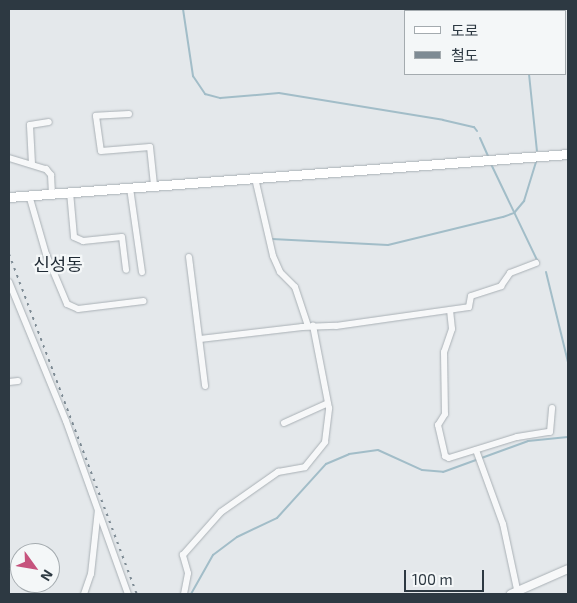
<!DOCTYPE html>
<html>
<head>
<meta charset="utf-8">
<style>
  body { margin:0 }
  #map { position:relative; width:577px; height:603px; overflow:hidden; background:#e4e8eb; font-family:"Exo 2","Noto Sans KR",sans-serif }
  div>[style] { position:absolute }
  .stream>* { height:2px; margin:-1px; padding:0 1px; transform-origin:1px; border-radius:1px; background:#a2bdc8 }
  .roads { filter:drop-shadow(0 0 1px #a9b0b5) drop-shadow(0 0 1px #a9b0b5) }
  .minor>* { height:6px; margin:-3px; padding:0 3px; transform-origin:3px; border-radius:3px; background:#f7f8f9 }
  .tertiary>* { height:8px; margin:-4px; padding:0 4px; transform-origin:4px; border-radius:4px; background:#f7f8f9 }
  .secondary>* { height:9px; margin:-4.5px; padding:0 4.5px; transform-origin:4.5px; border-radius:4.5px; background:#fff }
  .rail>* { height:2px; margin-top:-1px; transform-origin:0; background:repeating-linear-gradient(90deg,#7e8b94 0 2.5px,transparent 0 7.5px) }
  span { translate:-50% -50%; white-space:nowrap; text-align:center; line-height:1.15; -webkit-text-stroke:4.5px #f4f7f8; paint-order:stroke }
  .quarter-label { font-size:18px; color:#1f2a34 }
  .frame { position:absolute; inset:0; border:10px solid #2d3942; pointer-events:none }
  .legend { position:absolute; left:404px; top:10px; width:162px; height:65px; box-sizing:border-box; background:#f4f7f8; border:1px solid #a4abaf; margin:0; padding:6px 9px; list-style:none; font-size:15px; color:#2d3942 }
  .legend li { display:flex; align-items:center; gap:10px; height:25px }
  .legend b { width:25px; border:1px solid #a4abaf }
  .north { position:absolute; left:10px; top:543px; width:50px; height:50px; box-sizing:border-box; background:#f4f7f8; border:1px solid #a4abaf; border-radius:50%; rotate:122deg; font-size:14px; font-weight:700; line-height:20px; text-align:center; color:#2d3942 }
  .north::after { content:''; display:block; margin:auto; width:18px; height:22px; background:#c6537d; clip-path:polygon(50% 0,100% 100%,50% 72%,0 100%) }
  .scale { position:absolute; left:404px; top:570px; width:80px; height:22px; box-sizing:border-box; border:2px solid #2d3942; border-top:0; padding-left:6px; font-size:15px; line-height:18px; white-space:nowrap; color:#2d3942; -webkit-text-stroke:4px #f4f7f8; paint-order:stroke }
</style>
</head>
<body>
<div id="map">
  <div class="stream">
    <i style="left:183px;top:9px;width:68px;rotate:81.5deg"></i>
    <i style="left:193px;top:76px;width:22px;rotate:56deg"></i>
    <i style="left:205px;top:94px;width:16px;rotate:15deg"></i>
    <i style="left:220px;top:98px;width:59px;rotate:-4.8deg"></i>
    <i style="left:279px;top:93px;width:166px;rotate:9.3deg"></i>
    <i style="left:443px;top:120px;width:32px;rotate:13deg"></i>
    <i style="left:474px;top:127px;width:5px;rotate:53deg"></i>
    <i style="left:519px;top:9px;width:2px;rotate:63deg"></i>
    <i style="left:529px;top:74px;width:77px;rotate:84.1deg"></i>
    <i style="left:480px;top:138px;width:20px;rotate:66deg"></i>
    <i style="left:491px;top:164px;width:109px;rotate:64.4deg"></i>
    <i style="left:272px;top:239px;width:116px;rotate:3deg"></i>
    <i style="left:388px;top:245px;width:118px;rotate:-13.7deg"></i>
    <i style="left:503px;top:217px;width:12px;rotate:-20deg"></i>
    <i style="left:514px;top:213px;width:16px;rotate:-50deg"></i>
    <i style="left:524px;top:201px;width:41px;rotate:-72.9deg"></i>
    <i style="left:546px;top:272px;width:93px;rotate:76.3deg"></i>
    <i style="left:191px;top:594px;width:45px;rotate:-60.6deg"></i>
    <i style="left:213px;top:555px;width:30px;rotate:-37deg"></i>
    <i style="left:237px;top:537px;width:44px;rotate:-25.4deg"></i>
    <i style="left:277px;top:518px;width:73px;rotate:-47.8deg"></i>
    <i style="left:326px;top:464px;width:25px;rotate:-23deg"></i>
    <i style="left:349px;top:454px;width:29px;rotate:-8deg"></i>
    <i style="left:378px;top:450px;width:48px;rotate:24.4deg"></i>
    <i style="left:422px;top:470px;width:21px;rotate:5deg"></i>
    <i style="left:443px;top:472px;width:90px;rotate:-20deg"></i>
    <i style="left:528px;top:441px;width:40px;rotate:-5.7deg"></i>
  </div>
  <div class="roads">
    <div class="minor">
      <i style="left:129px;top:114px;width:33px;rotate:177deg"></i>
      <i style="left:96px;top:116px;width:35px;rotate:82deg"></i>
      <i style="left:101px;top:151px;width:49px;rotate:-4.7deg"></i>
      <i style="left:150px;top:147px;width:39px;rotate:84deg"></i>
      <i style="left:9px;top:158px;width:39px;rotate:17deg"></i>
      <i style="left:46px;top:169px;width:8px;rotate:50deg"></i>
      <i style="left:51px;top:175px;width:18px;rotate:87deg"></i>
      <i style="left:32px;top:164px;width:39px;rotate:-93deg"></i>
      <i style="left:30px;top:125px;width:19px;rotate:-9deg"></i>
      <i style="left:255px;top:178px;width:80px;rotate:77deg"></i>
      <i style="left:273px;top:256px;width:17px;rotate:66deg"></i>
      <i style="left:280px;top:272px;width:21px;rotate:45deg"></i>
      <i style="left:295px;top:287px;width:41px;rotate:71.6deg"></i>
      <i style="left:130px;top:188px;width:85px;rotate:81.9deg"></i>
      <i style="left:70px;top:192px;width:45px;rotate:84.9deg"></i>
      <i style="left:74px;top:237px;width:10px;rotate:24deg"></i>
      <i style="left:83px;top:241px;width:39px;rotate:-6deg"></i>
      <i style="left:122px;top:237px;width:33px;rotate:83deg"></i>
      <i style="left:29px;top:195px;width:61px;rotate:73.9deg"></i>
      <i style="left:46px;top:254px;width:54px;rotate:67.2deg"></i>
      <i style="left:67px;top:304px;width:12px;rotate:24deg"></i>
      <i style="left:78px;top:309px;width:66px;rotate:-6.9deg"></i>
      <i style="left:189px;top:257px;width:130px;rotate:82.9deg"></i>
      <i style="left:9px;top:282px;width:150px;rotate:67.7deg"></i>
      <i style="left:66px;top:421px;width:184px;rotate:70.3deg"></i>
      <i style="left:450px;top:310px;width:19px;rotate:84deg"></i>
      <i style="left:452px;top:329px;width:24px;rotate:109deg"></i>
      <i style="left:444px;top:352px;width:62px;rotate:89.1deg"></i>
      <i style="left:445px;top:414px;width:13px;rotate:122deg"></i>
      <i style="left:438px;top:425px;width:32px;rotate:77deg"></i>
      <i style="left:445px;top:456px;width:4px;rotate:27deg"></i>
      <i style="left:449px;top:458px;width:71px;rotate:-17.2deg"></i>
      <i style="left:517px;top:437px;width:33px;rotate:-9deg"></i>
      <i style="left:550px;top:432px;width:24px;rotate:-85deg"></i>
      <i style="left:200px;top:339px;width:103px;rotate:-6.7deg"></i>
      <i style="left:302px;top:327px;width:34px;rotate:-2deg"></i>
      <i style="left:336px;top:326px;width:134px;rotate:-8.1deg"></i>
      <i style="left:469px;top:307px;width:11px;rotate:-80deg"></i>
      <i style="left:471px;top:296px;width:32px;rotate:-18deg"></i>
      <i style="left:501px;top:286px;width:16px;rotate:-55deg"></i>
      <i style="left:510px;top:273px;width:28px;rotate:-21deg"></i>
      <i style="left:9px;top:382px;width:9px;rotate:-6deg"></i>
      <i style="left:284px;top:423px;width:48px;rotate:-24.4deg"></i>
      <i style="left:476px;top:450px;width:79px;rotate:70deg"></i>
      <i style="left:503px;top:524px;width:72px;rotate:77.9deg"></i>
      <i style="left:84px;top:594px;width:21px;rotate:-71deg"></i>
      <i style="left:91px;top:574px;width:64px;rotate:-83.8deg"></i>
      <i style="left:184px;top:594px;width:21px;rotate:-79deg"></i>
      <i style="left:188px;top:573px;width:19px;rotate:-106deg"></i>
      <i style="left:183px;top:555px;width:57px;rotate:-48.5deg"></i>
      <i style="left:221px;top:512px;width:70px;rotate:-35.1deg"></i>
      <i style="left:278px;top:472px;width:27px;rotate:-10deg"></i>
      <i style="left:305px;top:467px;width:32px;rotate:-51deg"></i>
      <i style="left:325px;top:442px;width:34px;rotate:-83deg"></i>
      <i style="left:329px;top:408px;width:84px;rotate:-101deg"></i>
    </div>
    <div class="tertiary">
      <i style="left:511px;top:594px;width:62px;rotate:-23.7deg"></i>
    </div>
    <div class="secondary">
      <i style="left:9px;top:197px;width:561px;rotate:-4.4deg"></i>
    </div>
  </div>
  <div class="rail">
    <i style="left:9px;top:254px;width:363px;rotate:69.4deg"></i>
  </div>
  <div class="quarter-label">
    <span style="left:58px;top:264px">신성동</span>
  </div>
  <div class="frame"></div>
  <ul class="legend">
  <li><b style="height:6px;background:#fff"></b>도로</li>
  <li><b style="height:6px;background:#7e8b94"></b>철도</li>
  </ul>
  <div class="north">N</div>
  <div class="scale">100 m</div>
</div>
</body>
</html>
